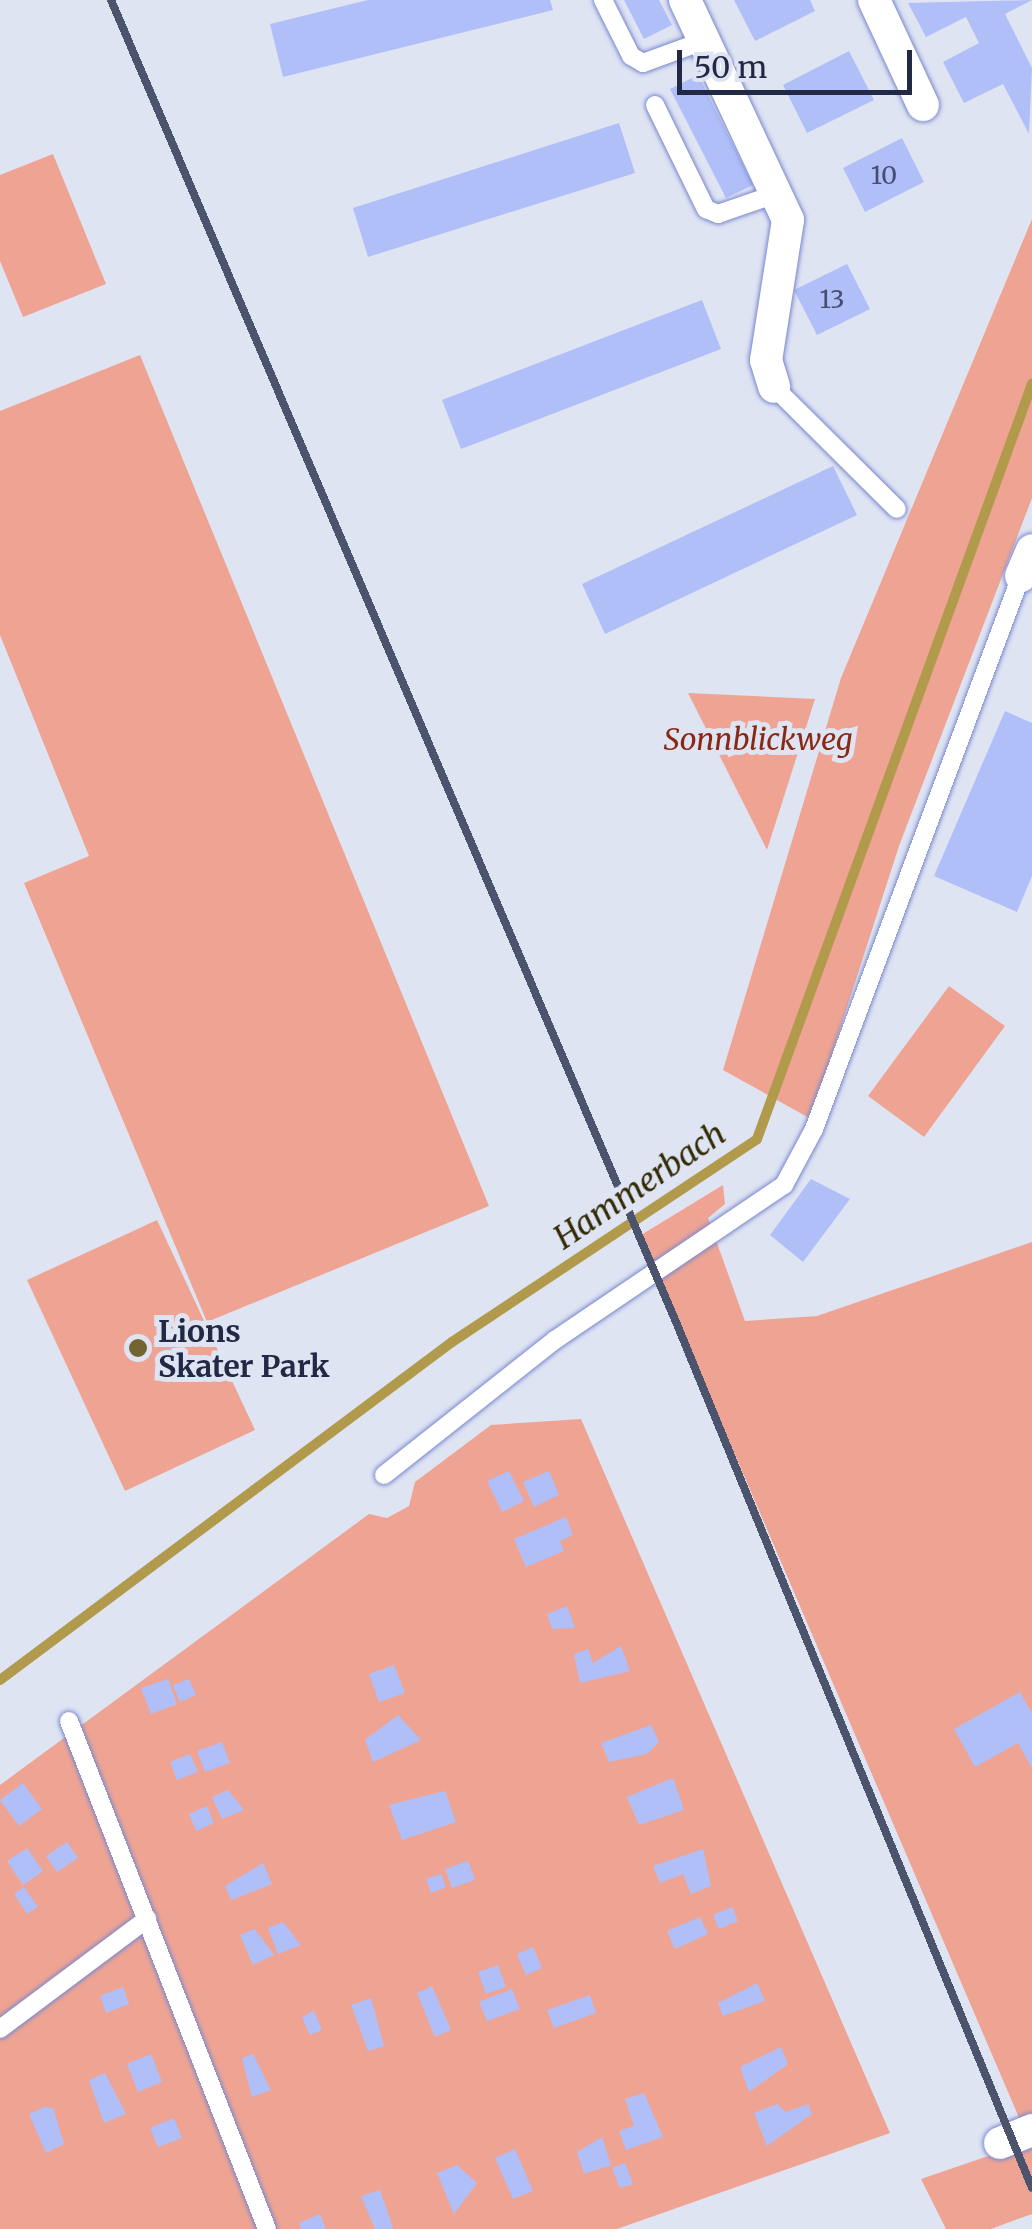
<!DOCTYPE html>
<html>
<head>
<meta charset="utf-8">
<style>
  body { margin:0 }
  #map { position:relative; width:1032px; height:2229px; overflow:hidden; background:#dfe4f3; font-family:Merriweather,serif }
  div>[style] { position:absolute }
  .green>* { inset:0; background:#efa493 }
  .stream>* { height:10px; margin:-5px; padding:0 5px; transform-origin:5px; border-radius:5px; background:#b19a4b }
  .building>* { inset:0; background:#b0bff8 }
  .roads { filter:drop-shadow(0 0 2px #7888ce) drop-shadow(0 0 2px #7888ce) }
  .lane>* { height:18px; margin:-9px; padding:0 9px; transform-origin:9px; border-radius:9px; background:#fff }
  .street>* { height:32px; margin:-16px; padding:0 16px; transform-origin:16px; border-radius:16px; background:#fff }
  .rail>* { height:8px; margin:-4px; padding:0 4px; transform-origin:4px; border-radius:4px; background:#4c536c }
  .dots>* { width:28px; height:28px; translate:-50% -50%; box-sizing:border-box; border:5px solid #dfe4f3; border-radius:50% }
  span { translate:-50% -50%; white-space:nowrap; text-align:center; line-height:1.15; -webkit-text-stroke:10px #dfe4f3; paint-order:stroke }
  .number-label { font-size:25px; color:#464e72 }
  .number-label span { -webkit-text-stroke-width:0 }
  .park-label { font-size:30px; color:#882916; font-style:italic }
  .poi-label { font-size:30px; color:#222945; font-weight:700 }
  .left { translate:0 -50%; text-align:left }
  .water-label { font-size:32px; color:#332905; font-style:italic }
  .scale { position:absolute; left:677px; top:50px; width:235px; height:45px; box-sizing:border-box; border:5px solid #222945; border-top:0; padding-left:12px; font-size:30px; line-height:35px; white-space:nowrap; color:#222945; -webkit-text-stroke:8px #dfe4f3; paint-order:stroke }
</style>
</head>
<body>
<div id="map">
  <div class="green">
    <i style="clip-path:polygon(53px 154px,106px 284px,23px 317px,0 261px,0 175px)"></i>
    <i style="clip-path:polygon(1032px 219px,1032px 498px,899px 846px,811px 1119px,723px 1070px,841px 678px)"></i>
    <i style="clip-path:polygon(140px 355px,489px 1206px,207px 1322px,24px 883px,89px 856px,0 635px,0 411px)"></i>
    <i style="clip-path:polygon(688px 693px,815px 699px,767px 850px)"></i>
    <i style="clip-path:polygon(949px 986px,1005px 1026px,924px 1137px,868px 1096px)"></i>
    <i style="clip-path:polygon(723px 1185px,725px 1204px,708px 1218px,745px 1321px,817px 1316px,1032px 1242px,1032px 2114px,1020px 2120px,641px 1235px)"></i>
    <i style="clip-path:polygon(157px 1220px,255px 1430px,125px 1491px,27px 1280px)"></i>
    <i style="clip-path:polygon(581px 1419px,890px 2133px,617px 2229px,0 2229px,0 1785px,369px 1514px,387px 1518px,409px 1506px,415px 1482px,491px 1425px)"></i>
    <i style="clip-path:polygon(1032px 2141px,1032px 2214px,991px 2229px,946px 2229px,921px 2179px)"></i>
  </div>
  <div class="stream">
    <i style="left:0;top:1680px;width:564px;rotate:-36.79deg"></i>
    <i style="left:452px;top:1342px;width:366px;rotate:-33.6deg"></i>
    <i style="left:757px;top:1139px;width:804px;rotate:-69.99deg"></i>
  </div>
  <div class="building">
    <i style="clip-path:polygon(368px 0,550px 0,553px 10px,283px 77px,270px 24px)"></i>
    <i style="clip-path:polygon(624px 0,659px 0,672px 25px,644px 39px)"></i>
    <i style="clip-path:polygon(734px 0,810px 0,815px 11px,755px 41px)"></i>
    <i style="clip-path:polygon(1032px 0,1005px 14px,1032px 68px,1029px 134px,1003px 84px,964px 103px,943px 62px,979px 43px,966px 17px,926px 37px,908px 3px)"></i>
    <i style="clip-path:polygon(849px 51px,874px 100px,807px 133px,783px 85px)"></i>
    <i style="clip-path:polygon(698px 75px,753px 185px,726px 198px,670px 89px)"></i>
    <i style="clip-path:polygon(619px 123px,635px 173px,368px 257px,353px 208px)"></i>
    <i style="clip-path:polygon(902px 138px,924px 182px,865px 212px,843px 168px)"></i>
    <i style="clip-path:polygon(847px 264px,870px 309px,817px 335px,794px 290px)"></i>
    <i style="clip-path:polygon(702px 300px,721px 349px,461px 449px,442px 400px)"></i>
    <i style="clip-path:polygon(833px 466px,857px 515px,605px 634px,582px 584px)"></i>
    <i style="clip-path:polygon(1005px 711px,1032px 723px,1032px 876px,1017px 912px,934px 876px)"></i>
    <i style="clip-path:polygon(811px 1179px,850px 1199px,803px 1262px,770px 1235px)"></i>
    <i style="clip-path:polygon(509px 1471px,524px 1501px,502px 1512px,487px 1481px)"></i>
    <i style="clip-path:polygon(549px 1471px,559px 1495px,534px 1507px,523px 1482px)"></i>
    <i style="clip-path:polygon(566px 1517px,573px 1535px,560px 1541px,564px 1551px,526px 1567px,514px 1539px)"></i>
    <i style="clip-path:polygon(567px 1606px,575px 1628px,552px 1629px,547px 1614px)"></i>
    <i style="clip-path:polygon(621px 1646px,630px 1671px,580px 1683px,574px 1654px,588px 1649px,593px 1663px)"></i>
    <i style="clip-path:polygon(394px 1665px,405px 1693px,379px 1702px,369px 1674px)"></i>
    <i style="clip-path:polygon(168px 1679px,177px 1704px,151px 1714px,141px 1688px)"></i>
    <i style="clip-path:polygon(189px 1679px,196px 1695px,180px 1702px,173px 1685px)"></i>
    <i style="clip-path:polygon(1020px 1692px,1032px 1713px,1032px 1768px,1018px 1743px,975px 1767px,954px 1729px)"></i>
    <i style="clip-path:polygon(398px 1715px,421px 1740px,373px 1762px,365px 1740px)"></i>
    <i style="clip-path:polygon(651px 1725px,659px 1742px,647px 1754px,609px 1762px,601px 1743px)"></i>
    <i style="clip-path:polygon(222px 1742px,230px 1763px,205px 1772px,197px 1751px)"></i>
    <i style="clip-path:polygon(190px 1754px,198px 1772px,177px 1780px,170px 1762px)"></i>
    <i style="clip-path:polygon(673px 1778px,684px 1810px,639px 1825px,627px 1797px)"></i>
    <i style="clip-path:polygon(23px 1783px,42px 1809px,19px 1826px,0 1800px)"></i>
    <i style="clip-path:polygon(228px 1790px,244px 1810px,222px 1819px,212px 1797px)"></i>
    <i style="clip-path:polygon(445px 1791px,456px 1822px,402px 1840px,389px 1805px)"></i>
    <i style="clip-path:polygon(207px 1806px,214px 1823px,196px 1831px,189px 1814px)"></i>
    <i style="clip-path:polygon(67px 1842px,78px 1858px,57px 1872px,46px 1856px)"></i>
    <i style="clip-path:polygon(27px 1848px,43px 1871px,23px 1885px,7px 1861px)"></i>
    <i style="clip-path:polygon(703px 1849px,711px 1886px,691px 1894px,683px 1874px,660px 1883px,653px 1866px)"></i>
    <i style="clip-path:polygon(468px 1861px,475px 1880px,452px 1888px,445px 1869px)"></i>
    <i style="clip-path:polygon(263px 1863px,272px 1884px,231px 1900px,225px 1886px)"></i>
    <i style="clip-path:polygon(441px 1874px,446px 1887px,431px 1893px,426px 1879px)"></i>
    <i style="clip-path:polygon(24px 1887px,38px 1907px,27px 1914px,14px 1894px)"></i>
    <i style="clip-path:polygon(732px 1907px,738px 1921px,719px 1929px,713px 1915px)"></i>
    <i style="clip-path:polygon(700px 1917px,708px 1934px,675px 1949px,667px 1931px)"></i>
    <i style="clip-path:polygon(283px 1922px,301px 1945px,278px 1954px,268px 1928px)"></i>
    <i style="clip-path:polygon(255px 1929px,274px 1955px,253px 1965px,240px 1935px)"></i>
    <i style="clip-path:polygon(533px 1947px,542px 1968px,526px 1975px,517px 1954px)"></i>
    <i style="clip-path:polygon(498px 1965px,506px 1987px,486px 1994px,478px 1972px)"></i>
    <i style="clip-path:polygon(757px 1983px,765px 2001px,723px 2016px,718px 2003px)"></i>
    <i style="clip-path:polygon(432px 1986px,451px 2030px,435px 2037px,417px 1993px)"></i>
    <i style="clip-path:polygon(123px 1987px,129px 2004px,106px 2013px,100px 1996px)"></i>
    <i style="clip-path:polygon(512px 1989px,520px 2009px,487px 2021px,479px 2002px)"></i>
    <i style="clip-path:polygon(590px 1995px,596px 2013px,554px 2028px,547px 2010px)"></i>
    <i style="clip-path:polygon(371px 1998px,384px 2046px,368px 2051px,351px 2005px)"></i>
    <i style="clip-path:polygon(314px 2011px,322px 2030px,310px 2035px,302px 2017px)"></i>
    <i style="clip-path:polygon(781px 2047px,788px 2064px,749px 2092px,740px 2067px)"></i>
    <i style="clip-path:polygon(151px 2054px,162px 2082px,138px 2092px,127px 2064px)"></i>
    <i style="clip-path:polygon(253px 2054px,271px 2090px,252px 2097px,242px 2058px)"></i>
    <i style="clip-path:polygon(105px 2073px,126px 2114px,104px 2123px,89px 2080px)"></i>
    <i style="clip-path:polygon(644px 2093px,663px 2137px,626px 2150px,619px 2131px,634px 2126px,625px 2099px)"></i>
    <i style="clip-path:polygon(777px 2104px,786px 2112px,808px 2104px,812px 2114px,767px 2146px,754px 2113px)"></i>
    <i style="clip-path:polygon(44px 2107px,53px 2108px,64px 2144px,46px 2153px,29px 2114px)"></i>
    <i style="clip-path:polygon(174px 2118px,182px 2138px,158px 2147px,150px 2128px)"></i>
    <i style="clip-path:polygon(602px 2137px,611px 2165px,584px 2174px,577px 2152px)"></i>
    <i style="clip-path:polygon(515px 2149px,533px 2191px,513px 2199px,495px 2158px)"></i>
    <i style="clip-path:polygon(625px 2163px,633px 2184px,620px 2188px,612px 2168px)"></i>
    <i style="clip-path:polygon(457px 2165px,477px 2183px,454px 2214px,437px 2173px)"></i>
    <i style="clip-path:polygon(380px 2190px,389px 2216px,393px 2229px,375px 2229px,361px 2196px)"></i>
    <i style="clip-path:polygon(320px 2214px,326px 2229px,301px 2229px,299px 2223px)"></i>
  </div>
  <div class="roads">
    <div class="lane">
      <i style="left:603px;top:0;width:63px;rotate:63.4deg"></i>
      <i style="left:631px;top:56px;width:14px;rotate:30deg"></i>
      <i style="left:643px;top:63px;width:67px;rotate:-20.1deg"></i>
      <i style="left:655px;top:105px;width:116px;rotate:63.9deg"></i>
      <i style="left:706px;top:209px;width:13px;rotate:23deg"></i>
      <i style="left:718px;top:214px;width:65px;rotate:-19deg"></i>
      <i style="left:774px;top:387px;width:173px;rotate:44.8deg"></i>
      <i style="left:384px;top:1475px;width:218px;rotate:-38.3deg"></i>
      <i style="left:555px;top:1340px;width:277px;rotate:-34.1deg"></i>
      <i style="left:784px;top:1185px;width:64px;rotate:-61.8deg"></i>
      <i style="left:814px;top:1129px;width:590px;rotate:-69.48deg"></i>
      <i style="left:69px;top:1721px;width:545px;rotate:68.71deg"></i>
      <i style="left:0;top:2029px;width:184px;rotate:-36.8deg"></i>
    </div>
    <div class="street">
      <i style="left:685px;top:0;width:243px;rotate:64.9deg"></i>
      <i style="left:788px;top:220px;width:142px;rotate:98.9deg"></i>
      <i style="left:766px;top:360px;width:28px;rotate:73deg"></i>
      <i style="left:874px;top:0;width:116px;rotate:65deg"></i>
      <i style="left:1021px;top:576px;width:28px;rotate:-67deg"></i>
      <i style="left:1000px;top:2143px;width:35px;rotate:-22deg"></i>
    </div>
  </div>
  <div class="rail">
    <i style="left:111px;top:0;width:1438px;rotate:66.86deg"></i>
    <i style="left:676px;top:1322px;width:936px;rotate:67.65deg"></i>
  </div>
  <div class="dots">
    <i style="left:138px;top:1348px;background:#736432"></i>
  </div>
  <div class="number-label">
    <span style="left:884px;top:175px">10</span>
    <span style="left:832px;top:299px">13</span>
  </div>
  <div class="park-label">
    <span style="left:758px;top:739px">Sonnblickweg</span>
  </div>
  <div class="poi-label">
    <span class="left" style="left:158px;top:1348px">Lions<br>Skater Park</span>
  </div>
  <div class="water-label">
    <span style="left:640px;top:1186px;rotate:-34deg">Hammerbach</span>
  </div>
  <div class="scale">50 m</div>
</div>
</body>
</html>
